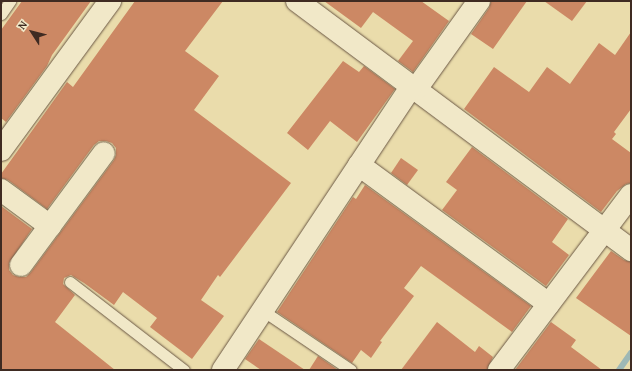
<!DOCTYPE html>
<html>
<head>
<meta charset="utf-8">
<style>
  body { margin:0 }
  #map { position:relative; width:632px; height:371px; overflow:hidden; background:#eadcab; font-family:"Gentium Book Plus",serif }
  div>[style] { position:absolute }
  .stream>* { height:6px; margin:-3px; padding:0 3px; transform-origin:3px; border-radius:3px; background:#9eb8b5 }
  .building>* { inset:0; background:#cc8864 }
  .roads { filter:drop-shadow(0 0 1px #6a5744) drop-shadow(0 0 1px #6a5744) }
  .lane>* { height:11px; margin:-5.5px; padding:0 5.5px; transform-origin:5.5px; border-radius:5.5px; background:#f1e8c8 }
  .street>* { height:22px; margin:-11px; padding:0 11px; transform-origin:11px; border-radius:11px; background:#f1e8c8 }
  span { translate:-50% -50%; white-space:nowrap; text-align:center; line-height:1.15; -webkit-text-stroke:3px #f1e8c8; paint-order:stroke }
  .frame { position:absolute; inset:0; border:2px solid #3f2b22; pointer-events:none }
  .north { position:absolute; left:12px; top:12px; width:40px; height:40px; -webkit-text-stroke:3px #f1e8c8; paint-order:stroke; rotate:306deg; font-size:11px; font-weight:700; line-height:16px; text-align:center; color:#3f2b22 }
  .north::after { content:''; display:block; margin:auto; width:14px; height:18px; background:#3f2b22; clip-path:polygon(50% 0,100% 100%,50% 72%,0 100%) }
</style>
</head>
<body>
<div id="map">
  <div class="stream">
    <i style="left:619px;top:370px;width:21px;rotate:-55deg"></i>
  </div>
  <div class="building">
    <i style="clip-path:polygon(22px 1px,91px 1px,52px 55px,47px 66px,6px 122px,1px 118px,1px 30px)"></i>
    <i style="clip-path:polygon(135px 1px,223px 1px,185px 51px,219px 76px,194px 110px,291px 183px,220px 277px,218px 275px,201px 300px,224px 316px,192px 359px,150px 327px,157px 318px,123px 292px,114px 305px,84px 283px,71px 275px,64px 278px,63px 284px,75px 295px,55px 322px,115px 370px,1px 370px,1px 206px,32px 229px,9px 263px,9px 270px,13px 275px,19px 277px,26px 277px,31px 272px,114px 160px,116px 155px,116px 148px,112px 143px,106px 141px,99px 141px,94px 145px,47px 209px,8px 180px,1px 178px,1px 174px,67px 82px,73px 87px)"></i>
    <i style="clip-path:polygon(324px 1px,421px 1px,449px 21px,413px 72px,398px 61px,413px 41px,373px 12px,361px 28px)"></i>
    <i style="clip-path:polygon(491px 1px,527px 1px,493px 49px,471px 34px,489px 8px)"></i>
    <i style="clip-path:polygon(544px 1px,587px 1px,572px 21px)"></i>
    <i style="clip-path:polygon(631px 32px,631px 109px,614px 132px,616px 134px,612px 139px,631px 153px,631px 183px,626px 184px,617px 191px,601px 212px,464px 109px,494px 67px,529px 92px,547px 67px,570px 84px,599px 43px,615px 55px)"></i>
    <i style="clip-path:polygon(343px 61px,359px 72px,364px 66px,395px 89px,357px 142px,330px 121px,308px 150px,287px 133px)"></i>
    <i style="clip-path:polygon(472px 147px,568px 219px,552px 242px,569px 255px,546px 286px,442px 210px,457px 190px,446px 182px)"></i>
    <i style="clip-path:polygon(401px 158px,418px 170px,407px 185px,391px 173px)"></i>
    <i style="clip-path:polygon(365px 185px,531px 306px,512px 332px,421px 266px,404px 288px,414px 296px,380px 341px,382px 342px,371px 358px,361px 350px,352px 363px,277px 312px,353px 197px,356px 199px)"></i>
    <i style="clip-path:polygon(611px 251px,624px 260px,631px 262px,631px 336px,576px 298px)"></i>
    <i style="clip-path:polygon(437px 322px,475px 352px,479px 346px,493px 357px,487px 370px,401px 370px)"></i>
    <i style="clip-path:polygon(551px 322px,576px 340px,571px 347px,602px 370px,515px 370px)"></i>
    <i style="clip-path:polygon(259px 339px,305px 370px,261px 370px,245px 359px)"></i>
    <i style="clip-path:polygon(318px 356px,338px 370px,309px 370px)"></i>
  </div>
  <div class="roads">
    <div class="lane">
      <i style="left:1px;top:14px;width:16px;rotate:-55deg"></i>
      <i style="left:70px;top:282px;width:144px;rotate:37.7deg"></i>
      <i style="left:262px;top:310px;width:107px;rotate:34deg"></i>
    </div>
    <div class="street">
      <i style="left:297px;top:1px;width:417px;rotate:36.7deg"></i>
      <i style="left:416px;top:89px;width:108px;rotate:-54.4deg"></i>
      <i style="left:1px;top:150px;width:185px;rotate:-53.8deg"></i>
      <i style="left:359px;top:165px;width:235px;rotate:36.2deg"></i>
      <i style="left:1px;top:190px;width:61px;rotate:36.3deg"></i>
      <i style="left:21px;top:265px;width:139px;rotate:-53.5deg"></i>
      <i style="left:223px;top:370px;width:341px;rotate:-56.4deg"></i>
      <i style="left:499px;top:370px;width:219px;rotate:-53deg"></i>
    </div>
  </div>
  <div class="frame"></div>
  <div class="north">N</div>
</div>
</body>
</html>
